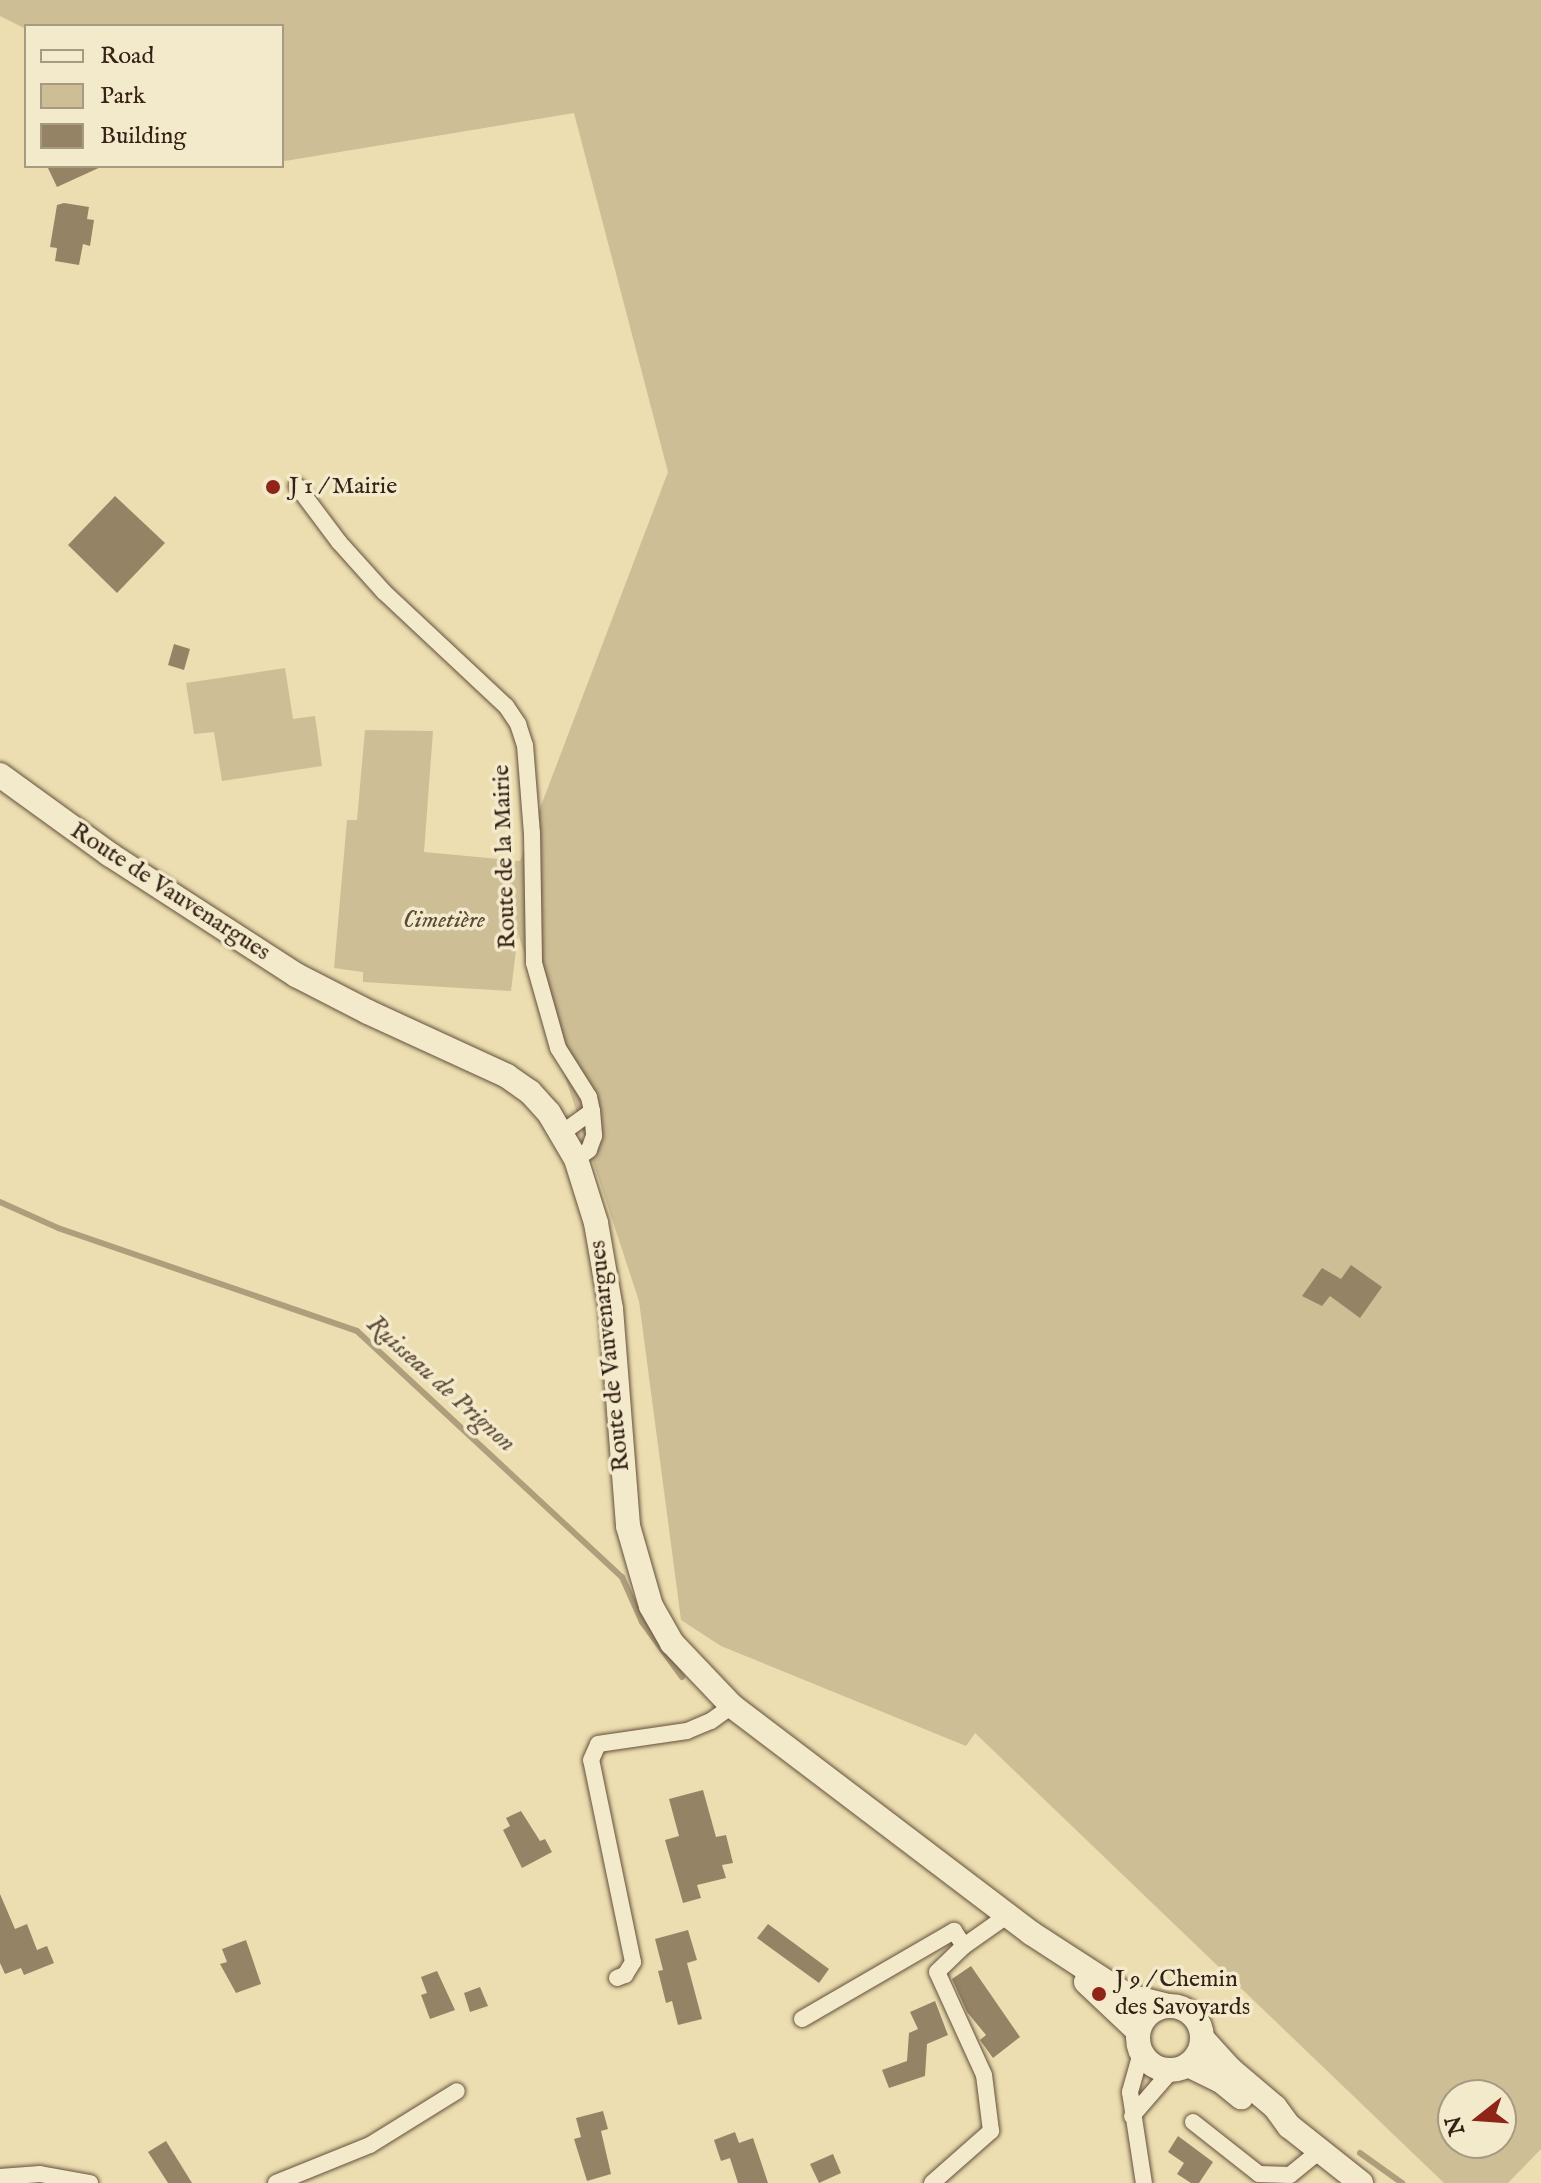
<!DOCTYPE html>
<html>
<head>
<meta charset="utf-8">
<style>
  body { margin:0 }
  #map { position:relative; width:1541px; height:2183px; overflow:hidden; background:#ecdeb0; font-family:"IM FELL English",serif }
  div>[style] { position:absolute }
  .green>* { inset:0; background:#cdbe96 }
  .stream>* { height:6px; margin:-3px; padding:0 3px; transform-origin:3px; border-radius:3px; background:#ae9e7c }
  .building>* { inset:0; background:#958366 }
  .roads { filter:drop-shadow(0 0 2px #64503c) drop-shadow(0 0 2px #64503c) }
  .minor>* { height:16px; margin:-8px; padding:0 8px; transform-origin:8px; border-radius:8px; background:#f3eacc }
  .secondary>* { height:24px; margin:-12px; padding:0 12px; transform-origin:12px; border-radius:12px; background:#f3eacc }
  .secondary>.ring { margin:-12px; padding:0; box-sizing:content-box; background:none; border:24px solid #f3eacc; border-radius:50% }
  .dots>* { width:22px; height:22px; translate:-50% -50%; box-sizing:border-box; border:4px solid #f3eacc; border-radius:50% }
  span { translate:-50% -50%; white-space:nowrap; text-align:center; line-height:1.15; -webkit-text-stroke:7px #f3eacc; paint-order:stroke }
  .poi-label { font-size:24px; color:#362116 }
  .left { translate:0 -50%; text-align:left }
  .street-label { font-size:24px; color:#362116 }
  .park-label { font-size:24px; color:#5c4836; font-style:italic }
  .water-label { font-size:26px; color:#604d3a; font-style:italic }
  .legend { position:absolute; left:24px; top:24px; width:260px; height:144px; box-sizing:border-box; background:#f3eacc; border:2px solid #a79a83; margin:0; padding:10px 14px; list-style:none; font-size:24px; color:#362116 }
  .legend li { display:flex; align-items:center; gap:16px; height:40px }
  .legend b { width:40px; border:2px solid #a79a83 }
  .north { position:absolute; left:1437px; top:2079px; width:80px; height:80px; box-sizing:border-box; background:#f3eacc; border:2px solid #a79a83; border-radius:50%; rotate:253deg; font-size:22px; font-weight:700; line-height:32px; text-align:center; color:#362116 }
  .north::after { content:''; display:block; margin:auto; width:28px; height:36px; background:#8f2418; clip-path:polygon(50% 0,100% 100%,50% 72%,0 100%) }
</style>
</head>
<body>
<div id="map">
  <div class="green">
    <i style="clip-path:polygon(evenodd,0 0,1541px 0,1541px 2149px,1508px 2183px,1444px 2183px,975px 1733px,966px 1746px,721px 1646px,681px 1620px,639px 1301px,518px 934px,511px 991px,363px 982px,363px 972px,334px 968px,347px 820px,357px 820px,365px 730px,433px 731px,424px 852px,520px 861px,668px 472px,574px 113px,285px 161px,282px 159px,282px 26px,26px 29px,0 16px,0 0,1453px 2095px,1501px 2095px,1501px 2143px,1453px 2143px,1453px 2095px)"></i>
    <i style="clip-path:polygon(285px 668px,293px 719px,315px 716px,322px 766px,222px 781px,214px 732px,194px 734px,186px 683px)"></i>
  </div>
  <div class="stream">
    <i style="left:0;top:1202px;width:64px;rotate:24.1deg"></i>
    <i style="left:58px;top:1228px;width:316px;rotate:19deg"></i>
    <i style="left:357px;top:1331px;width:362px;rotate:42.9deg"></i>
    <i style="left:622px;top:1577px;width:49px;rotate:66deg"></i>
    <i style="left:642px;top:1622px;width:68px;rotate:54deg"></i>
    <i style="left:1360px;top:2153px;width:52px;rotate:35.5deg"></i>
  </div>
  <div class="building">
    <i style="clip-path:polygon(47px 166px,103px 166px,57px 187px)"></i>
    <i style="clip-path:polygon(64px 203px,89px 207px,87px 219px,94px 220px,90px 246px,83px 244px,79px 265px,55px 261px,57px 248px,50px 247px,57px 205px)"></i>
    <i style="clip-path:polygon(115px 496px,165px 543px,117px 593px,68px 545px)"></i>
    <i style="clip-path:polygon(174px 644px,190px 649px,184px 670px,168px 665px)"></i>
    <i style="clip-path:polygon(1351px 1265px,1382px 1287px,1360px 1318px,1330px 1296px,1322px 1306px,1302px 1296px,1322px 1268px,1341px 1279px)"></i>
    <i style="clip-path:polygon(703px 1790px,716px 1837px,726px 1835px,733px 1863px,722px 1865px,726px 1878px,697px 1885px,701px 1898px,683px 1903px,665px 1840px,679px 1836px,669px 1799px)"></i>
    <i style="clip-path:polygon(521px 1811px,540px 1841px,545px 1839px,552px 1852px,522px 1868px,503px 1830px,510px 1826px,506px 1818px)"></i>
    <i style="clip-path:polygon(0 1894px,15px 1929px,27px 1924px,37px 1950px,47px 1946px,54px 1963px,24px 1975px,21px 1968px,5px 1974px,0 1963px)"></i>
    <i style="clip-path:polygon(768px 1924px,829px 1969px,819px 1983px,757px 1938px)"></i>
    <i style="clip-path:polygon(688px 1930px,697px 1960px,687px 1963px,702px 2019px,678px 2025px,672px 2001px,666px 2003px,658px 1971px,663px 1970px,655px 1939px)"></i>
    <i style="clip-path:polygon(246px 1940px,261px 1984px,236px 1993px,220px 1964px,227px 1962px,222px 1949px)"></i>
    <i style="clip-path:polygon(971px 1966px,1020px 2037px,993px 2058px,980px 2040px,986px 2035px,967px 2012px,952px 1979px)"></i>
    <i style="clip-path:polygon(437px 1971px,455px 2010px,430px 2019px,421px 1995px,427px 1993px,421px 1977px)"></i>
    <i style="clip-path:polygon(480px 1987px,488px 2006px,470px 2012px,464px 1993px)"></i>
    <i style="clip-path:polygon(935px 2001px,948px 2035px,927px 2044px,925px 2076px,889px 2088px,882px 2070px,907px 2061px,909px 2033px,918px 2029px,910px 2012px)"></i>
    <i style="clip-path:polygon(603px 2111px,608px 2129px,601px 2131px,611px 2174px,587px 2181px,574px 2139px,581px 2137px,576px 2118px)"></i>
    <i style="clip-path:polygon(735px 2132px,739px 2143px,753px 2138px,768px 2183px,738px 2183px,730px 2158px,721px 2161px,714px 2140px)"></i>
    <i style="clip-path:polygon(1178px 2136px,1213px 2162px,1199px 2183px,1191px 2183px,1177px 2174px,1184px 2163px,1168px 2152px)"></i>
    <i style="clip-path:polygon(166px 2141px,192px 2183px,168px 2183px,148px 2152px)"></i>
    <i style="clip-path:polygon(833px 2154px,841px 2173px,819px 2183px,810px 2164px)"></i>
  </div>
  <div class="roads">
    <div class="minor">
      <i style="left:297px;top:486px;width:70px;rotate:53.1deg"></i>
      <i style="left:339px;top:542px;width:67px;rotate:48deg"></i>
      <i style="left:384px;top:592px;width:167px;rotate:43.1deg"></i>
      <i style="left:506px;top:706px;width:22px;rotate:56deg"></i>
      <i style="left:518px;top:724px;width:22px;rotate:72deg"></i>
      <i style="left:525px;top:745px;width:88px;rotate:85.5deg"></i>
      <i style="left:532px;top:833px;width:130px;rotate:89.1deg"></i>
      <i style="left:534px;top:963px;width:88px;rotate:74.2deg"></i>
      <i style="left:558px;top:1048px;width:58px;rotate:57.7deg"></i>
      <i style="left:589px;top:1097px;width:14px;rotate:78deg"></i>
      <i style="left:592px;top:1111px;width:25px;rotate:85deg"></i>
      <i style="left:594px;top:1136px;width:15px;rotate:110deg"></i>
      <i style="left:589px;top:1150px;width:16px;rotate:145deg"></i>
      <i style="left:562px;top:1133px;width:37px;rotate:-36deg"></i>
      <i style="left:617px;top:1978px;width:9px;rotate:-21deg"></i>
      <i style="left:625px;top:1975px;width:15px;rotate:-58deg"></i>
      <i style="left:633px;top:1962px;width:206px;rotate:-101.7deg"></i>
      <i style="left:591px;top:1760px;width:17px;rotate:-66deg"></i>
      <i style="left:598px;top:1744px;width:90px;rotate:-8.3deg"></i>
      <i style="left:687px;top:1731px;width:26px;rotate:-23deg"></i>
      <i style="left:711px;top:1721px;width:26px;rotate:-36deg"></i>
      <i style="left:802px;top:2019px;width:176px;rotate:-30.1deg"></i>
      <i style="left:954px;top:1931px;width:18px;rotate:56deg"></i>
      <i style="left:1141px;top:2053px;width:41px;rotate:105.8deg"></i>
      <i style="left:1130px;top:2092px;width:92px;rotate:81.3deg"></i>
      <i style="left:1132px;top:2116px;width:60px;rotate:-49.1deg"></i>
      <i style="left:1193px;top:2122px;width:84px;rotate:38.2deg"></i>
      <i style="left:1259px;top:2174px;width:31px;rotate:2deg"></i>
      <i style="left:1290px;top:2175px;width:38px;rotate:-39deg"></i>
      <i style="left:0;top:2177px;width:40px;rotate:-4.3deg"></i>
      <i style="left:40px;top:2174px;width:51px;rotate:10.2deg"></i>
      <i style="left:276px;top:2183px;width:101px;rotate:-22deg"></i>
      <i style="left:370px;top:2145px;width:102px;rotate:-31.8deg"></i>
      <i style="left:932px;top:2183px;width:79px;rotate:-41.4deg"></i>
      <i style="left:991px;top:2131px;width:56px;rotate:-97.1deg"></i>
      <i style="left:984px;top:2075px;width:113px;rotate:-114.5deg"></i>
      <i style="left:937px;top:1972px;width:37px;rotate:-44deg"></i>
      <i style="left:964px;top:1946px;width:54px;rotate:-35.2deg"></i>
    </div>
    <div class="secondary">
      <i style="left:0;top:775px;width:135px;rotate:35.9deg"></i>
      <i style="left:109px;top:854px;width:223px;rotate:32.9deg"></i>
      <i style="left:296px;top:975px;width:81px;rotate:27.2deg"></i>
      <i style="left:368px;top:1012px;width:153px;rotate:24.7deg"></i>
      <i style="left:507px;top:1076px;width:28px;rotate:35deg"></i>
      <i style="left:530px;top:1092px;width:28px;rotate:48deg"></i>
      <i style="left:549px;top:1113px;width:53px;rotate:59.6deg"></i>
      <i style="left:576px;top:1159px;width:67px;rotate:72.6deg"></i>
      <i style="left:596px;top:1223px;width:87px;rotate:80.1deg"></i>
      <i style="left:611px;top:1309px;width:218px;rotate:85.5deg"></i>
      <i style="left:628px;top:1526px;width:83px;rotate:74deg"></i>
      <i style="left:651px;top:1606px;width:43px;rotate:60.4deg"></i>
      <i style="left:672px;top:1643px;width:87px;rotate:46.4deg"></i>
      <i style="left:732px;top:1706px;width:375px;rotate:37.2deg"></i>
      <i style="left:1031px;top:1933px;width:116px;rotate:33deg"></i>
      <i style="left:1128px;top:1996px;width:41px;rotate:14deg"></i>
      <i style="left:1086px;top:1982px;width:71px;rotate:43.3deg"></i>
      <i class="ring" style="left:1138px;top:2006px;width:40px;height:40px"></i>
      <i style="left:1202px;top:2038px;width:42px;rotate:47.9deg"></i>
      <i style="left:1230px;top:2069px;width:59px;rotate:40.2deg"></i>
      <i style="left:1275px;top:2107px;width:24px;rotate:54deg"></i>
      <i style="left:1289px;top:2126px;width:92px;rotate:38.4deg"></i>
      <i style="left:1188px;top:2065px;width:37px;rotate:26deg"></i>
      <i style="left:1221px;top:2081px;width:26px;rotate:39deg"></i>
    </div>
  </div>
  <div class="dots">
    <i style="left:273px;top:487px;background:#8f2418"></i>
    <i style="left:1099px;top:1994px;background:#8f2418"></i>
  </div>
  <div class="poi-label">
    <span class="left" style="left:289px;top:487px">J 1 / Mairie</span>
    <span class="left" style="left:1115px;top:1994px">J 9 / Chemin<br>des Savoyards</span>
  </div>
  <div class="street-label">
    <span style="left:505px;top:857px;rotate:-92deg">Route de la Mairie</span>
    <span style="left:170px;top:892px;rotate:33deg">Route de Vauvenargues</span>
    <span style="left:610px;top:1356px;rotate:-96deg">Route de Vauvenargues</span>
  </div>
  <div class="park-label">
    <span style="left:444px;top:921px">Cimetière</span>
  </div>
  <div class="water-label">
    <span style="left:441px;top:1384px;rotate:42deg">Ruisseau de Prignon</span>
  </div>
  <ul class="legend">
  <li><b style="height:10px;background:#f3eacc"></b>Road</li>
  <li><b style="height:22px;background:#cdbe96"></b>Park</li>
  <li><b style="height:22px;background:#958366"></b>Building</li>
  </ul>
  <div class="north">N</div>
</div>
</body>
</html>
